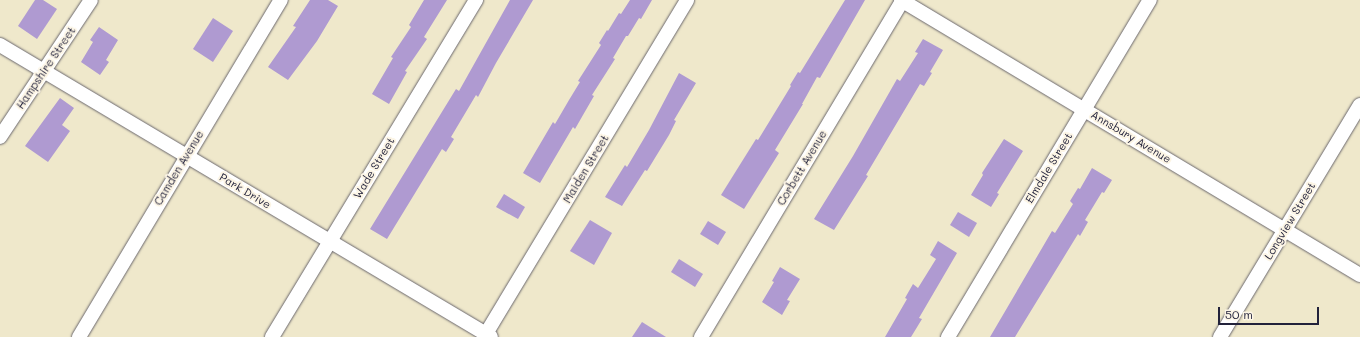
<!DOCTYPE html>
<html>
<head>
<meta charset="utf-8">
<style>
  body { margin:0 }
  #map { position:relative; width:1360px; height:337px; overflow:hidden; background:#efe8cb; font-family:Mali,sans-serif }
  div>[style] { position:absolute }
  .building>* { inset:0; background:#af9ad1 }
  .roads { filter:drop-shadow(0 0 1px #6a676d) drop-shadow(0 0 1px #6a676d) }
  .minor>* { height:14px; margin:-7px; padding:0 7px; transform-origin:7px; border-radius:7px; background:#fff }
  span { translate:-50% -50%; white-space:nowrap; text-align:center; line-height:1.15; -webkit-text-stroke:4px #fcf5e5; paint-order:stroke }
  .street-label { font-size:11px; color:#22223b }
  .scale { position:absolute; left:1218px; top:307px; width:101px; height:18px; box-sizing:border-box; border:2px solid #22223b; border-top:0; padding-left:5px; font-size:12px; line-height:14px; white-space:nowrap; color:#22223b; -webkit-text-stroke:3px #fcf5e5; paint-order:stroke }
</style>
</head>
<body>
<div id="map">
  <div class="building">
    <i style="clip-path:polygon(35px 0,43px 0,57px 9px,37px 39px,18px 26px)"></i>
    <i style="clip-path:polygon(310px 0,328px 0,338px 6px,317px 41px,288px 80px,268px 67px,296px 27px,293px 26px)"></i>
    <i style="clip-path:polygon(424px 0,447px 0,424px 37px,427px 39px,405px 71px,407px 72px,389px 104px,372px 94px,393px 58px,391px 57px,411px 27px,409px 25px)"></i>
    <i style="clip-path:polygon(510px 0,533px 0,496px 63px,478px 97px,476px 95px,451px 137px,454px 139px,446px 152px,442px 149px,387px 239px,370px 229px,456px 89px,459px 91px)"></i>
    <i style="clip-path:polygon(630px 0,652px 0,641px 19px,639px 18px,628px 36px,626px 36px,613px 58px,615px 59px,592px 95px,594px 96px,583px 115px,575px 129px,573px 127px,540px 183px,523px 173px,553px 122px,555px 124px,569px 100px,580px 82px,578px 81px,601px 45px,599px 43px,607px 30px,608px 31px,619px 13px,621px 14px)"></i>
    <i style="clip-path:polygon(845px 0,865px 0,820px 78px,817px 77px,802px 104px,803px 104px,775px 150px,779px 153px,744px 209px,721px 195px,756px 139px,758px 140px,791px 86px,790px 85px,798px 72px,800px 73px)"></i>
    <i style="clip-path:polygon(213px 18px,233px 31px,213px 62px,193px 49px)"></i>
    <i style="clip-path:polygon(99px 27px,118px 40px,106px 60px,109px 62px,100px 75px,81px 62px,93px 42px,90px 40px)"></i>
    <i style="clip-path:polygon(923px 39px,943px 50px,930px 72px,932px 73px,924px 86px,920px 84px,866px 175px,868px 176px,834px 230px,814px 219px,853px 156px,897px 79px,900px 81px,918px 53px,915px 52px)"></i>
    <i style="clip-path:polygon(679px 73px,696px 83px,674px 120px,676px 121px,669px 135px,647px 171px,645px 170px,622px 206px,605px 197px,625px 165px,627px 167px,649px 130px)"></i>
    <i style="clip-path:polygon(60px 98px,74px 108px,62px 125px,70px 131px,48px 162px,25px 146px)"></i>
    <i style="clip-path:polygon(1004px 139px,1023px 151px,997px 193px,999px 194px,991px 207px,971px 195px,983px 175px,982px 173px)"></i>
    <i style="clip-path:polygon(1092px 168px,1112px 180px,1104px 193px,1102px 192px,1085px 220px,1088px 222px,1080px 236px,1078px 234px,1015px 337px,990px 337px,1052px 231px,1055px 233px,1073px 204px,1070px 201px,1078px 188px,1080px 189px)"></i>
    <i style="clip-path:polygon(504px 194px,525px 207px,518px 219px,496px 207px)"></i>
    <i style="clip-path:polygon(958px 212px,977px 223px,969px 237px,950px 225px)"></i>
    <i style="clip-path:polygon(590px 220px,612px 233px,594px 265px,570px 251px)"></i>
    <i style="clip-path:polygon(708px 221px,726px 232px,718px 245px,700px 234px)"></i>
    <i style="clip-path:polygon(938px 241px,957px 253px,919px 318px,922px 319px,911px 337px,885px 337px,907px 299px,905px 298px,913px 284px,918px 288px,936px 259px,930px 255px)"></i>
    <i style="clip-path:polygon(679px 259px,703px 274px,695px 287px,671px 272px)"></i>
    <i style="clip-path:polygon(780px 267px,800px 279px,787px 300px,790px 301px,782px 315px,762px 302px,774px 282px,772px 281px)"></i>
    <i style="clip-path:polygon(642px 322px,666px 337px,632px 337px)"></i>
  </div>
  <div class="roads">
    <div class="minor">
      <i style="left:901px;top:0;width:535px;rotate:30.93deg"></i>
      <i style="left:0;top:45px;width:571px;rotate:30.74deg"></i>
      <i style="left:0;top:137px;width:164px;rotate:-56.4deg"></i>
      <i style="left:79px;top:337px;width:393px;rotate:-59.1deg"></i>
      <i style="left:272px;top:337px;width:394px;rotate:-58.8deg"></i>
      <i style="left:484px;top:337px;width:393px;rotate:-58.9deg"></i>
      <i style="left:701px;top:337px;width:393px;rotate:-59.1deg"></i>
      <i style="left:948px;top:337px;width:393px;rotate:-59.1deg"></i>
      <i style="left:1220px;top:337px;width:271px;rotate:-58.9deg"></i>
    </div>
  </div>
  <div class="street-label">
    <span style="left:46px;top:68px;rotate:-56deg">Hampshire Street</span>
    <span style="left:1131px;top:137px;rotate:31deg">Annsbury Avenue</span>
    <span style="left:179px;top:168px;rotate:-59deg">Camden Avenue</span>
    <span style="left:374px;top:168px;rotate:-59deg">Wade Street</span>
    <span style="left:802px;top:168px;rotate:-59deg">Corbett Avenue</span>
    <span style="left:1049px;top:168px;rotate:-59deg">Elmdale Street</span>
    <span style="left:586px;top:169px;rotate:-59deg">Maiden Street</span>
    <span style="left:245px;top:191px;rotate:31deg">Park Drive</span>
    <span style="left:1290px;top:221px;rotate:-59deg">Longview Street</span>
  </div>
  <div class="scale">50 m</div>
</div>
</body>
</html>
